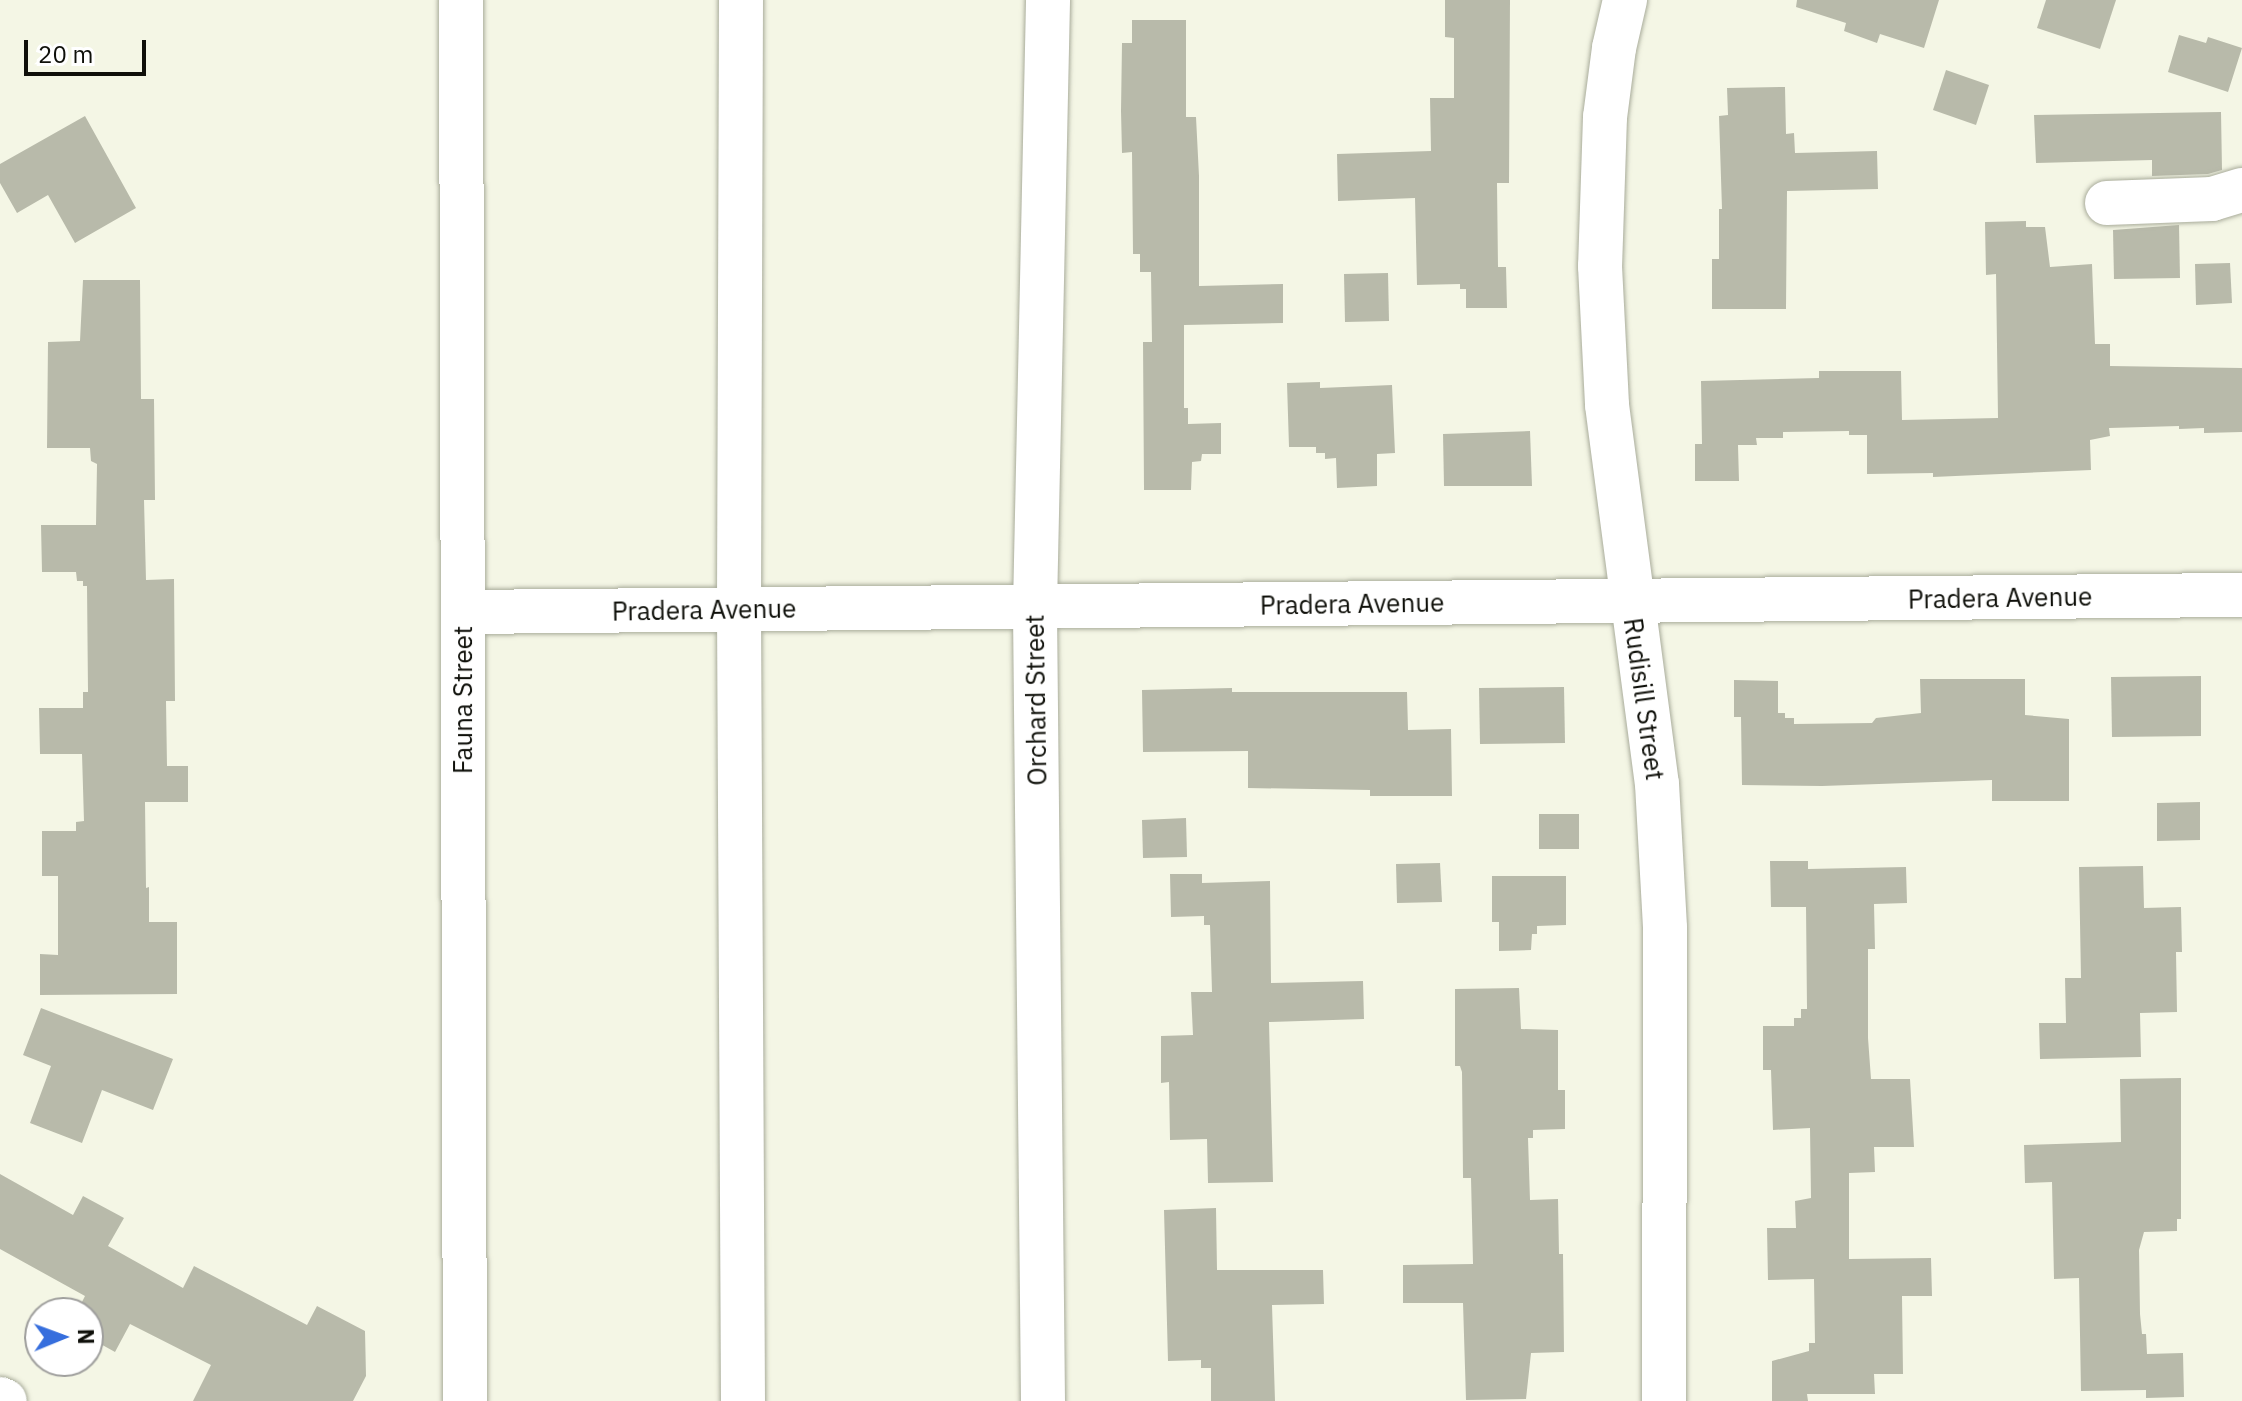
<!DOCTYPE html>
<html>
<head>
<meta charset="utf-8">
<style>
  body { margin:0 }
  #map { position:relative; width:2242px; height:1401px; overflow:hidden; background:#f4f6e5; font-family:"IBM Plex Sans",sans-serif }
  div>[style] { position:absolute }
  .building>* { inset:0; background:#b8baaa }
  .roads { filter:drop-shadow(0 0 2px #a9ac9b) drop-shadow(0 0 2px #a9ac9b) }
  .minor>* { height:44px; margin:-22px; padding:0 22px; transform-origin:22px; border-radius:22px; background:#fff }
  span { translate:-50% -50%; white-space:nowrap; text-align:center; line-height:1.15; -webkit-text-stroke:6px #fff; paint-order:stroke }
  .street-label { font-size:26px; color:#0f100a }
  .north { position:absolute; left:24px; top:1297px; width:80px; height:80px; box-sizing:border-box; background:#fff; border:2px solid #9f9f9d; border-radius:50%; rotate:89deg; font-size:22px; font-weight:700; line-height:32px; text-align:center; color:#0f100a }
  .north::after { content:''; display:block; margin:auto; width:28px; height:36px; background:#366edd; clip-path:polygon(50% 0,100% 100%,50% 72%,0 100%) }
  .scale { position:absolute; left:24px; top:40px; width:122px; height:36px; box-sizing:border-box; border:4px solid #0f100a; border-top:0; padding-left:10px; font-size:24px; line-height:28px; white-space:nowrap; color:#0f100a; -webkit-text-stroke:6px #fff; paint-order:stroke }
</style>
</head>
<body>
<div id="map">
  <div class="building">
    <i style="clip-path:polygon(1445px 0,1510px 0,1509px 183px,1497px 183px,1498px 267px,1506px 267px,1507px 308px,1466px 308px,1466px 289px,1460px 289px,1460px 284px,1417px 285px,1415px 198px,1338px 201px,1337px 154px,1431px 151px,1430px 98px,1454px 98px,1454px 38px,1445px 37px)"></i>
    <i style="clip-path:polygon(1797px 0,1939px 0,1924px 48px,1880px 34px,1877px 43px,1844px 31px,1846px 23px,1796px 7px)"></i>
    <i style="clip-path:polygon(2046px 0,2116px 0,2100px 49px,2037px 28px)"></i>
    <i style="clip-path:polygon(1132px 20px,1186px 20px,1186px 117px,1196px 117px,1199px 176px,1199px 286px,1283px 284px,1283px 323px,1184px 325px,1184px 408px,1188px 408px,1188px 424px,1221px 423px,1221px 454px,1202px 454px,1201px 461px,1192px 462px,1191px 490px,1144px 490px,1143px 342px,1152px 342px,1151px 272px,1140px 272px,1140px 254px,1133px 254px,1132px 152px,1122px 153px,1121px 111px,1122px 43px,1132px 43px)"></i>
    <i style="clip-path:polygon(2179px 35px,2206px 43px,2208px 37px,2242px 48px,2228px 92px,2168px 72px)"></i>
    <i style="clip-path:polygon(1946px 70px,1989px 85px,1976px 125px,1933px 110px)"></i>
    <i style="clip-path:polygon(1785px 87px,1786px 134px,1794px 133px,1795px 153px,1877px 151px,1878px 189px,1787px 191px,1786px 309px,1712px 309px,1712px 259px,1719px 259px,1719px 209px,1722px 209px,1719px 116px,1728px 115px,1727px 88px)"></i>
    <i style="clip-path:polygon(2221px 112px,2222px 170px,2208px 174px,2152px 176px,2152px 160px,2036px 163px,2034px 115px)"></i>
    <i style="clip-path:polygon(85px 116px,136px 208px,75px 243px,48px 195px,17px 213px,0 183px,0 164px)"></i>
    <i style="clip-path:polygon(2026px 221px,2026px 227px,2045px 227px,2050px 267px,2092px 264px,2095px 344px,2110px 344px,2110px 366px,2242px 368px,2242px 432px,2204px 433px,2204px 428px,2179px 429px,2179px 426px,2109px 428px,2110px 436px,2090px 440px,2091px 470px,1933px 477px,1933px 473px,1867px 474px,1867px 435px,1849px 435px,1849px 431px,1783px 432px,1783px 438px,1756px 438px,1757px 445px,1738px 445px,1739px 481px,1695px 481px,1695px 444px,1702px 444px,1701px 381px,1819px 378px,1819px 371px,1901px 371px,1902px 420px,1998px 418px,1996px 274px,1986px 275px,1985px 222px)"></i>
    <i style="clip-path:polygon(2179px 225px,2180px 278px,2114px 279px,2113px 230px)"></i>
    <i style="clip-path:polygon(2230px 263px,2232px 303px,2196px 305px,2195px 264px)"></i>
    <i style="clip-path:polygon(1388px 273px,1389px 321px,1345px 322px,1344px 274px)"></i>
    <i style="clip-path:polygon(83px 280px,140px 280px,141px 399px,154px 399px,155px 500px,144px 500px,146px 580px,174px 579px,175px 701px,166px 701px,167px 766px,188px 766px,188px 802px,145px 802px,146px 888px,149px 887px,149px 922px,177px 922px,177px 994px,40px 995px,40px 954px,58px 955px,58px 876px,42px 876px,42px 831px,76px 831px,76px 822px,84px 821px,82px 754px,40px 754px,39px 708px,83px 708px,83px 692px,88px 692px,87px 586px,83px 586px,83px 581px,77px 581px,76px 572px,42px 572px,41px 525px,96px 525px,97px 464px,91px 461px,90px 448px,47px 448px,48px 342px,80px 341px)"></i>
    <i style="clip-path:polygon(1320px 382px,1320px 388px,1392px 385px,1395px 453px,1377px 454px,1377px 486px,1337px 488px,1336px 458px,1325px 459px,1325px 453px,1316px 453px,1316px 447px,1289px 447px,1287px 383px)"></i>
    <i style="clip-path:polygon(1530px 431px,1532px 486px,1444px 486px,1443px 434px)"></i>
    <i style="clip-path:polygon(2201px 676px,2201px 736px,2112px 737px,2111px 677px)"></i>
    <i style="clip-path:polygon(1920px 679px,2025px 679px,2025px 715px,2069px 719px,2069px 801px,1992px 801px,1992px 780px,1822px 786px,1742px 785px,1741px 717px,1734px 717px,1734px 680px,1778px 681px,1778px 713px,1785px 713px,1785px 718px,1794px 718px,1794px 724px,1872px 723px,1876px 718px,1921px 713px)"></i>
    <i style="clip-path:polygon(1564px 687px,1565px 743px,1480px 744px,1479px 688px)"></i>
    <i style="clip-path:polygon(1232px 688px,1232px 692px,1407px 692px,1408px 730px,1451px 729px,1452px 796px,1370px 796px,1370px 790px,1248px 788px,1248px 751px,1143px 752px,1142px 690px)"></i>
    <i style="clip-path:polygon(2200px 802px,2200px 840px,2157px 841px,2157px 803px)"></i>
    <i style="clip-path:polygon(1539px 814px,1579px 814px,1579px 849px,1539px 849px)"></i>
    <i style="clip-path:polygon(1186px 818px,1187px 857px,1143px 858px,1142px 820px)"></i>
    <i style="clip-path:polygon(1770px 861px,1808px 861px,1808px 869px,1906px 867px,1907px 903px,1874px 904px,1875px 949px,1868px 949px,1868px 1038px,1871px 1079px,1910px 1079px,1914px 1147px,1874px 1147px,1875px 1172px,1849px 1173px,1849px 1259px,1931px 1258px,1932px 1296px,1902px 1296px,1903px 1374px,1874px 1374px,1875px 1394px,1807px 1394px,1808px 1401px,1772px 1401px,1772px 1361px,1809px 1351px,1809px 1343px,1815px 1343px,1814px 1279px,1768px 1280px,1767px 1228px,1796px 1228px,1795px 1201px,1811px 1198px,1810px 1128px,1773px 1130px,1771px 1070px,1763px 1070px,1763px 1026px,1794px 1026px,1794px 1018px,1801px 1018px,1801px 1009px,1807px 1009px,1806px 907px,1771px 907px)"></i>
    <i style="clip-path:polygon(1440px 863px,1442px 902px,1397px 903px,1396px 864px)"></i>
    <i style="clip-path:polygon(2143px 866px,2144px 908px,2181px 907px,2182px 952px,2176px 952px,2177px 1012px,2140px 1013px,2141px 1057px,2040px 1059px,2039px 1023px,2066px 1023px,2065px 978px,2081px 978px,2079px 867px)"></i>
    <i style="clip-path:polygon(1170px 874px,1202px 874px,1202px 883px,1270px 881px,1271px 983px,1363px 981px,1364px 1019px,1269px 1022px,1273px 1182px,1208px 1183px,1207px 1139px,1170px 1140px,1169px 1082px,1161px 1083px,1161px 1036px,1193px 1035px,1191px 992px,1212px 992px,1210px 925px,1204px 925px,1204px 916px,1171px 917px)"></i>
    <i style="clip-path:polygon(1492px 876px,1566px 876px,1566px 925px,1537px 926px,1537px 934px,1532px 934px,1531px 950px,1499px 951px,1499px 922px,1492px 922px)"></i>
    <i style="clip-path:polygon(1519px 988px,1521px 1029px,1558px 1030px,1558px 1090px,1565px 1090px,1565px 1129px,1533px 1130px,1533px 1138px,1528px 1138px,1530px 1200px,1558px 1199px,1559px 1254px,1563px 1254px,1564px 1352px,1531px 1353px,1526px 1399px,1466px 1400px,1463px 1303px,1403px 1303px,1403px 1265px,1473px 1264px,1471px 1178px,1463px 1178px,1462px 1072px,1460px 1066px,1455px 1066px,1455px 989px)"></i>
    <i style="clip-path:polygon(41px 1008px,173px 1059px,153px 1110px,102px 1090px,82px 1143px,30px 1123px,51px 1066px,23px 1055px)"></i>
    <i style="clip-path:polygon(2181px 1078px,2181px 1219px,2177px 1219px,2177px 1231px,2144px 1232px,2139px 1250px,2140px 1314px,2142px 1334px,2146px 1334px,2147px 1354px,2183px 1353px,2184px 1397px,2146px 1398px,2146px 1390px,2081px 1391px,2079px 1278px,2054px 1279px,2052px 1182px,2025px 1183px,2024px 1145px,2121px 1142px,2120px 1079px)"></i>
    <i style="clip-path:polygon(0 1174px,73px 1215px,83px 1196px,124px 1218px,108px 1246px,183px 1288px,194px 1266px,307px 1325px,317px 1306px,365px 1331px,366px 1376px,353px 1401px,193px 1401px,211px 1365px,130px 1324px,115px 1352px,88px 1337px,89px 1307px,81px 1304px,85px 1296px,0 1249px)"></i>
    <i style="clip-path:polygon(1216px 1208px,1217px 1270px,1323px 1270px,1324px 1304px,1272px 1305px,1275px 1401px,1211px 1401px,1211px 1368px,1201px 1368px,1201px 1360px,1168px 1361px,1164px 1210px)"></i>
  </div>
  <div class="roads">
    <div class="minor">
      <i style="left:461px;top:0;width:1401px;rotate:89.84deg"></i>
      <i style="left:741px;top:0;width:610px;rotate:90.19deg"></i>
      <i style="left:739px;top:610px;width:791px;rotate:89.71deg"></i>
      <i style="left:1625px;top:0;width:49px;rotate:102.9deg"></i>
      <i style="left:1614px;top:48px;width:70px;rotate:97.4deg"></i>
      <i style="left:1605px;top:117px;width:149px;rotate:91.9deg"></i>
      <i style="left:1600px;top:266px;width:139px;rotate:87.1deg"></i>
      <i style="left:1607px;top:405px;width:382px;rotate:82.5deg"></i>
      <i style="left:1657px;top:784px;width:144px;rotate:86.8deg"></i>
      <i style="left:1665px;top:928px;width:473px;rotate:90.1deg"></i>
      <i style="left:2107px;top:203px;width:105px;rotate:-2.2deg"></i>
      <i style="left:2212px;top:199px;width:31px;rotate:-17deg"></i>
      <i style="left:463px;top:612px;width:1779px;rotate:-0.55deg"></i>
      <i style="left:0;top:1399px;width:5px;rotate:22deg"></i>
      <i style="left:1043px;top:1401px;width:794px;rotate:-90.58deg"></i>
      <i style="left:1035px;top:607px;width:607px;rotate:-88.77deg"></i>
    </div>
  </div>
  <div class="street-label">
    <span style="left:2000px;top:598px;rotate:-1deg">Pradera Avenue</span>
    <span style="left:1352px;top:604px;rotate:-1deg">Pradera Avenue</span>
    <span style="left:704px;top:610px;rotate:-1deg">Pradera Avenue</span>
    <span style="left:1644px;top:699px;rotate:82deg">Rudisill Street</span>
    <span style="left:463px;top:700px;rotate:-90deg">Fauna Street</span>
    <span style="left:1036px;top:700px;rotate:-91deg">Orchard Street</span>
  </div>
  <div class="north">N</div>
  <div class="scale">20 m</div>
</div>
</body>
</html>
